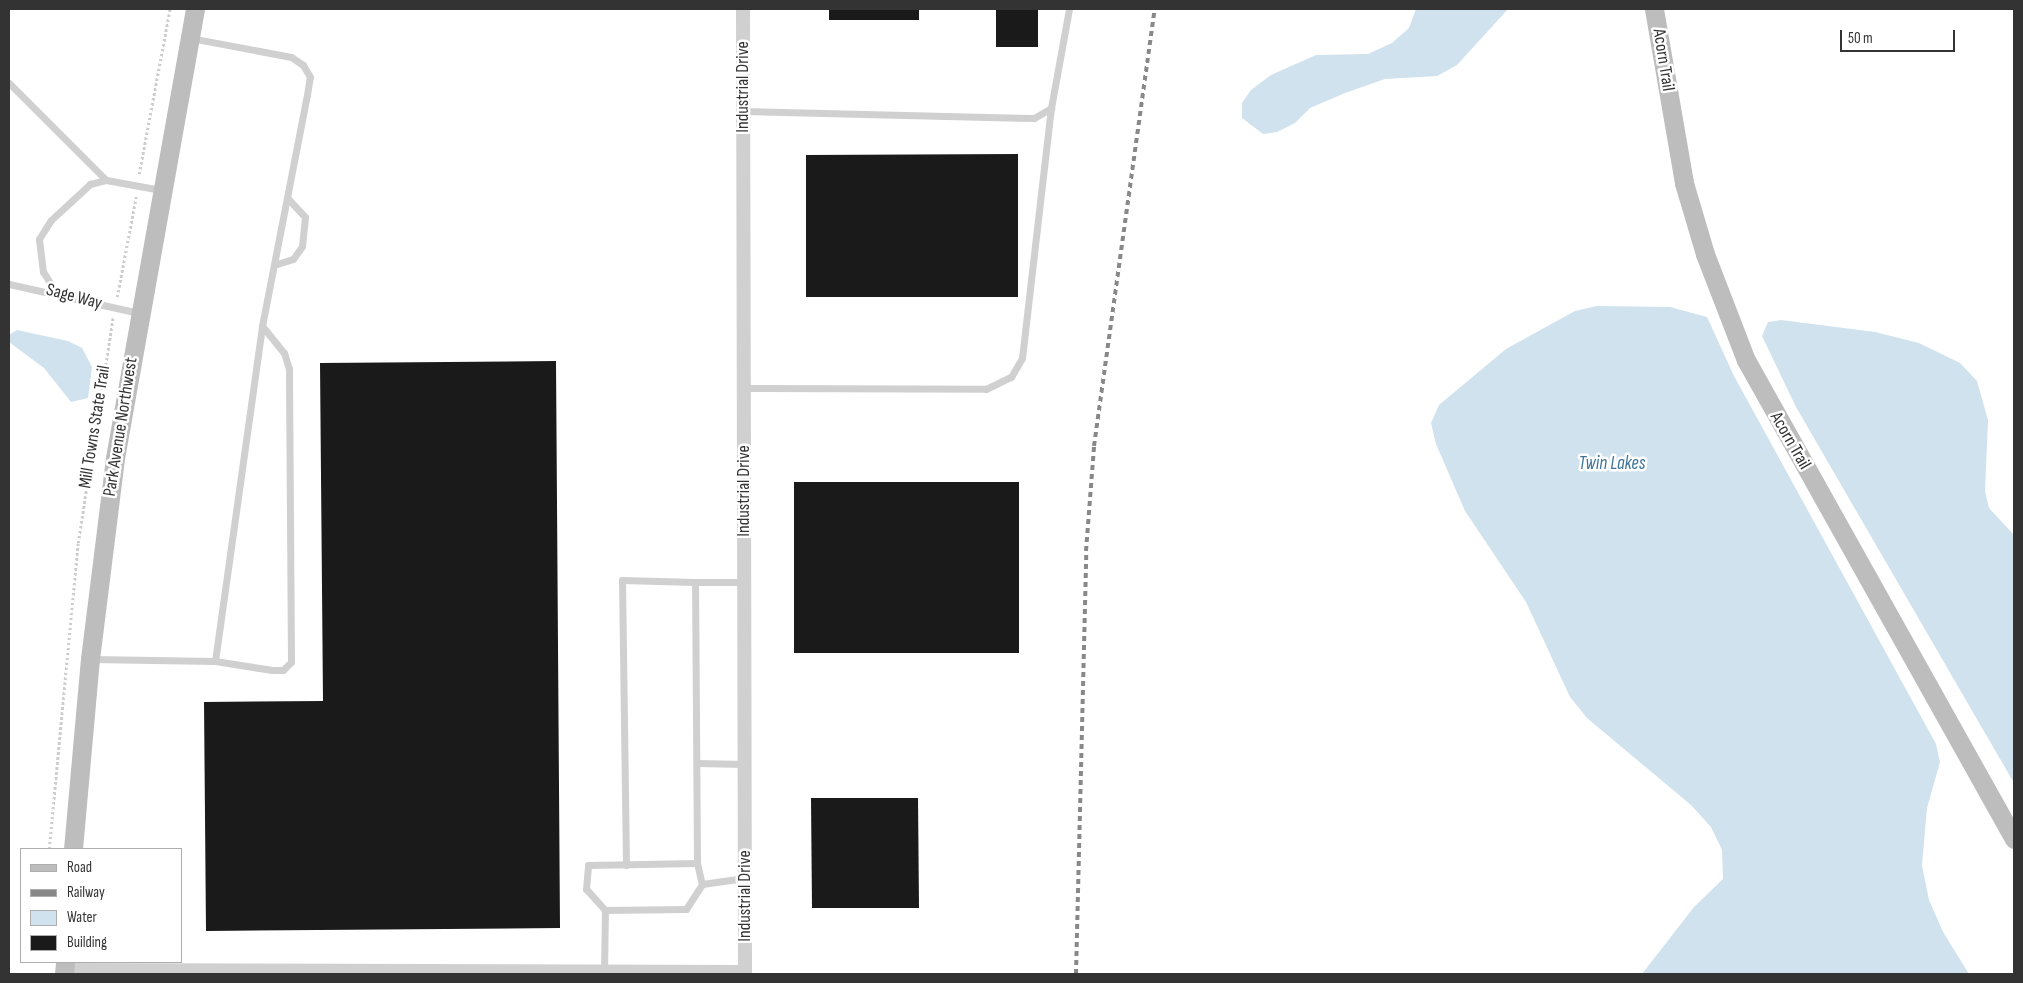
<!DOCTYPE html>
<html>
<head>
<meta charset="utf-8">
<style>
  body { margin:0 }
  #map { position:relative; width:2023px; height:983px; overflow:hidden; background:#fff; font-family:"Sofia Sans Condensed",sans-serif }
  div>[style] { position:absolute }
  .water>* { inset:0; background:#cfe2ee }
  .building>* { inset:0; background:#1a1a1a }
  .path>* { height:2.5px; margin-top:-1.25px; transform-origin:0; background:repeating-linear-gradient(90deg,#cdcdcd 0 2.5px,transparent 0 5px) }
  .lane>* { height:7px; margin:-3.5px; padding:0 3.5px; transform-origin:3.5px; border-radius:3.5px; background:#d0d0d0 }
  .street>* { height:14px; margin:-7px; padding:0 7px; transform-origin:7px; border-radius:7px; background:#d0d0d0 }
  .secondary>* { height:19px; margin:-9.5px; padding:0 9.5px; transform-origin:9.5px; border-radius:9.5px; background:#bdbdbd }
  .rail>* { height:4px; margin-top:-2px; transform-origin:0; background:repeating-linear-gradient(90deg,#888 0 5px,transparent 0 9px) }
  span { translate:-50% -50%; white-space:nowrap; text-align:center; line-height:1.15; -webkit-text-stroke:5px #fff; paint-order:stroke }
  .street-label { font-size:18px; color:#333 }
  .water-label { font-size:19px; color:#3f7597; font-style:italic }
  .frame { position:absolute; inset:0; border:10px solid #333; pointer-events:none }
  .legend { position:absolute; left:20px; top:848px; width:162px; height:115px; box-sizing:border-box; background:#fff; border:1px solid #adadad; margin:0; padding:6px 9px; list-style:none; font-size:15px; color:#333 }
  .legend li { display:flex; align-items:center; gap:10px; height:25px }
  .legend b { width:25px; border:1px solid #adadad }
  .scale { position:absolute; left:1840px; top:30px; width:115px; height:22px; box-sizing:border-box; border:2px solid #333; border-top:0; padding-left:6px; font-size:15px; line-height:18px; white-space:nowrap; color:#333; -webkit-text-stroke:4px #fff; paint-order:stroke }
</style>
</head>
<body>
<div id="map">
  <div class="water">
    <i style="clip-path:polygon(1416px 9px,1508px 9px,1457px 65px,1437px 76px,1385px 79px,1345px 93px,1310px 108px,1295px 123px,1277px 132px,1263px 134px,1242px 118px,1242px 103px,1251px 90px,1271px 75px,1316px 55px,1368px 54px,1392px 43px,1409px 28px)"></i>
    <i style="clip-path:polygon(1597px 306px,1670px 307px,1707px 317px,1734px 376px,1936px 744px,1940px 762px,1927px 808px,1922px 865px,1929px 900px,1943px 932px,1969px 974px,1642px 974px,1694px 907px,1723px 879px,1722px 850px,1711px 827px,1691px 805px,1587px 718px,1570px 697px,1526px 602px,1465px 511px,1436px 444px,1431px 423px,1439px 405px,1506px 349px,1575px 311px)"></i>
    <i style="clip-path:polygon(1781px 320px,1875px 332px,1919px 343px,1960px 363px,1977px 381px,1988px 420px,1985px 491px,1989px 508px,2014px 535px,2014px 783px,1796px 407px,1762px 336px,1768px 322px)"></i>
    <i style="clip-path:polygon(17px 330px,68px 341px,82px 348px,92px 367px,88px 398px,71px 402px,44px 368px,9px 342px,9px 335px)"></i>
  </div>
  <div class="building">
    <i style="clip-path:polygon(829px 9px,919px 9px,919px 20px,829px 20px)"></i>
    <i style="clip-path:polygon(996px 9px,1038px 9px,1038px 47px,996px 47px)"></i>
    <i style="clip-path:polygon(1018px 154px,1018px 297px,806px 297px,806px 155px)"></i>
    <i style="clip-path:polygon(556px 361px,560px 928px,206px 931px,204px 702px,323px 701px,320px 363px)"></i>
    <i style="clip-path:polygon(794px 482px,1019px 482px,1019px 653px,794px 653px)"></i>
    <i style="clip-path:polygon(811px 798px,918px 798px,919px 908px,812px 908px)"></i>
  </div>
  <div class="path">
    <i style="left:139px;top:174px;width:168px;rotate:-79.4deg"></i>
    <i style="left:117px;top:297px;width:102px;rotate:-79.2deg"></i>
    <i style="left:49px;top:849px;width:307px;rotate:-84.6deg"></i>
    <i style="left:78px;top:543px;width:228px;rotate:-81.2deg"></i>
  </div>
  <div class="lane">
    <i style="left:9px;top:83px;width:137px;rotate:45deg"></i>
    <i style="left:743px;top:111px;width:291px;rotate:1.4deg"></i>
    <i style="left:1034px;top:118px;width:20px;rotate:-30deg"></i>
    <i style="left:1051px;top:108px;width:101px;rotate:-79.7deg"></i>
    <i style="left:274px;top:265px;width:20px;rotate:-18deg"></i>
    <i style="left:293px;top:259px;width:16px;rotate:-55deg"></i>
    <i style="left:302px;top:246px;width:29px;rotate:-84deg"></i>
    <i style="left:305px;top:217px;width:26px;rotate:-133deg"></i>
    <i style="left:9px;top:284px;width:133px;rotate:12.6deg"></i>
    <i style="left:57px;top:294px;width:26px;rotate:-122deg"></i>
    <i style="left:43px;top:272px;width:33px;rotate:-97deg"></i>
    <i style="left:39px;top:239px;width:22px;rotate:-58deg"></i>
    <i style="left:51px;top:220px;width:53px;rotate:-42.7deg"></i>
    <i style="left:90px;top:184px;width:16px;rotate:-14deg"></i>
    <i style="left:106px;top:180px;width:56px;rotate:10.3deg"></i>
    <i style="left:744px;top:388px;width:242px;rotate:0.2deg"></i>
    <i style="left:986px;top:389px;width:28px;rotate:-26deg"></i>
    <i style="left:1011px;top:377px;width:22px;rotate:-60deg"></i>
    <i style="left:1022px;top:358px;width:252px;rotate:-83.4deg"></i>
    <i style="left:91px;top:659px;width:124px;rotate:0.9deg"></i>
    <i style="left:215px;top:661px;width:338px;rotate:-82deg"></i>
    <i style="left:262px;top:326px;width:235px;rotate:-79deg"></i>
    <i style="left:307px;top:95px;width:18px;rotate:-81deg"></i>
    <i style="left:310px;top:77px;width:14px;rotate:-120deg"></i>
    <i style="left:303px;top:65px;width:14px;rotate:-146deg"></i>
    <i style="left:291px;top:57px;width:103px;rotate:-169.3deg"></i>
    <i style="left:215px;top:661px;width:58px;rotate:9deg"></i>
    <i style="left:272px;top:670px;width:11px"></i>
    <i style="left:283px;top:670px;width:11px;rotate:-45deg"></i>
    <i style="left:291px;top:662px;width:293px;rotate:-90.4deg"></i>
    <i style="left:289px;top:369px;width:17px;rotate:-107deg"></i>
    <i style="left:284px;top:353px;width:35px;rotate:-129deg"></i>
    <i style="left:697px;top:763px;width:48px;rotate:1.2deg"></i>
    <i style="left:697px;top:863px;width:281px;rotate:-90.4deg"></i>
    <i style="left:695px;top:582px;width:49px"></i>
    <i style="left:626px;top:865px;width:285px;rotate:-90.8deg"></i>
    <i style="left:622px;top:580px;width:73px;rotate:1.6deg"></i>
    <i style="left:605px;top:910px;width:28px;rotate:-132deg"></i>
    <i style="left:586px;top:889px;width:24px;rotate:-85deg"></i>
    <i style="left:588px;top:865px;width:109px;rotate:-1.1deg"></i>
    <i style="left:697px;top:863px;width:22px;rotate:77deg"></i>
    <i style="left:604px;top:972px;width:62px;rotate:-89.1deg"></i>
    <i style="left:605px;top:910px;width:81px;rotate:-0.7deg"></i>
    <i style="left:686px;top:909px;width:30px;rotate:-57deg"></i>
    <i style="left:702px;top:884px;width:43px;rotate:-7.9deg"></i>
  </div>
  <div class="street">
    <i style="left:743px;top:9px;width:965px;rotate:89.88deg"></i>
    <i style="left:65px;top:970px;width:680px;rotate:0.17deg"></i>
  </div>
  <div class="secondary">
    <i style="left:1654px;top:9px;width:177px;rotate:80.2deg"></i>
    <i style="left:1684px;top:183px;width:74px;rotate:73.5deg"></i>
    <i style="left:1705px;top:254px;width:114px;rotate:68.9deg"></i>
    <i style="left:1746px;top:360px;width:549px;rotate:60.77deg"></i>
    <i style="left:73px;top:849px;width:191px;rotate:-84.9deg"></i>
    <i style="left:90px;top:659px;width:203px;rotate:-82.9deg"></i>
    <i style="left:115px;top:458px;width:456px;rotate:-79.9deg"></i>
    <i style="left:64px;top:974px;width:12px;rotate:-85deg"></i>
  </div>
  <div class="rail">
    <i style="left:1076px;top:974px;width:423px;rotate:-88.6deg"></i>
    <i style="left:1086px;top:551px;width:105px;rotate:-85.6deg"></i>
    <i style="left:1094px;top:446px;width:441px;rotate:-82.1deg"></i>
  </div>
  <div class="street-label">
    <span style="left:1663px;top:60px;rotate:81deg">Acorn Trail</span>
    <span style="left:743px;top:87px;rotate:-90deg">Industrial Drive</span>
    <span style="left:74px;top:297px;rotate:15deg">Sage Way</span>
    <span style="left:95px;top:427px;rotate:-81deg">Mill Towns State Trail</span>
    <span style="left:121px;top:427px;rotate:-81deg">Park Avenue Northwest</span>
    <span style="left:1790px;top:441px;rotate:60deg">Acorn Trail</span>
    <span style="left:744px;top:491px;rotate:-90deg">Industrial Drive</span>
    <span style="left:745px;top:896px;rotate:-90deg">Industrial Drive</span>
  </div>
  <div class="water-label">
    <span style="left:1612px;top:464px">Twin Lakes</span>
  </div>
  <div class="frame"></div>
  <ul class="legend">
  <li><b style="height:6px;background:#bdbdbd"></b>Road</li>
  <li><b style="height:6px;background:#888"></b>Railway</li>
  <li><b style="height:14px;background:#cfe2ee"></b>Water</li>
  <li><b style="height:14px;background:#1a1a1a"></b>Building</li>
  </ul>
  <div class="scale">50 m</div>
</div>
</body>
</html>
